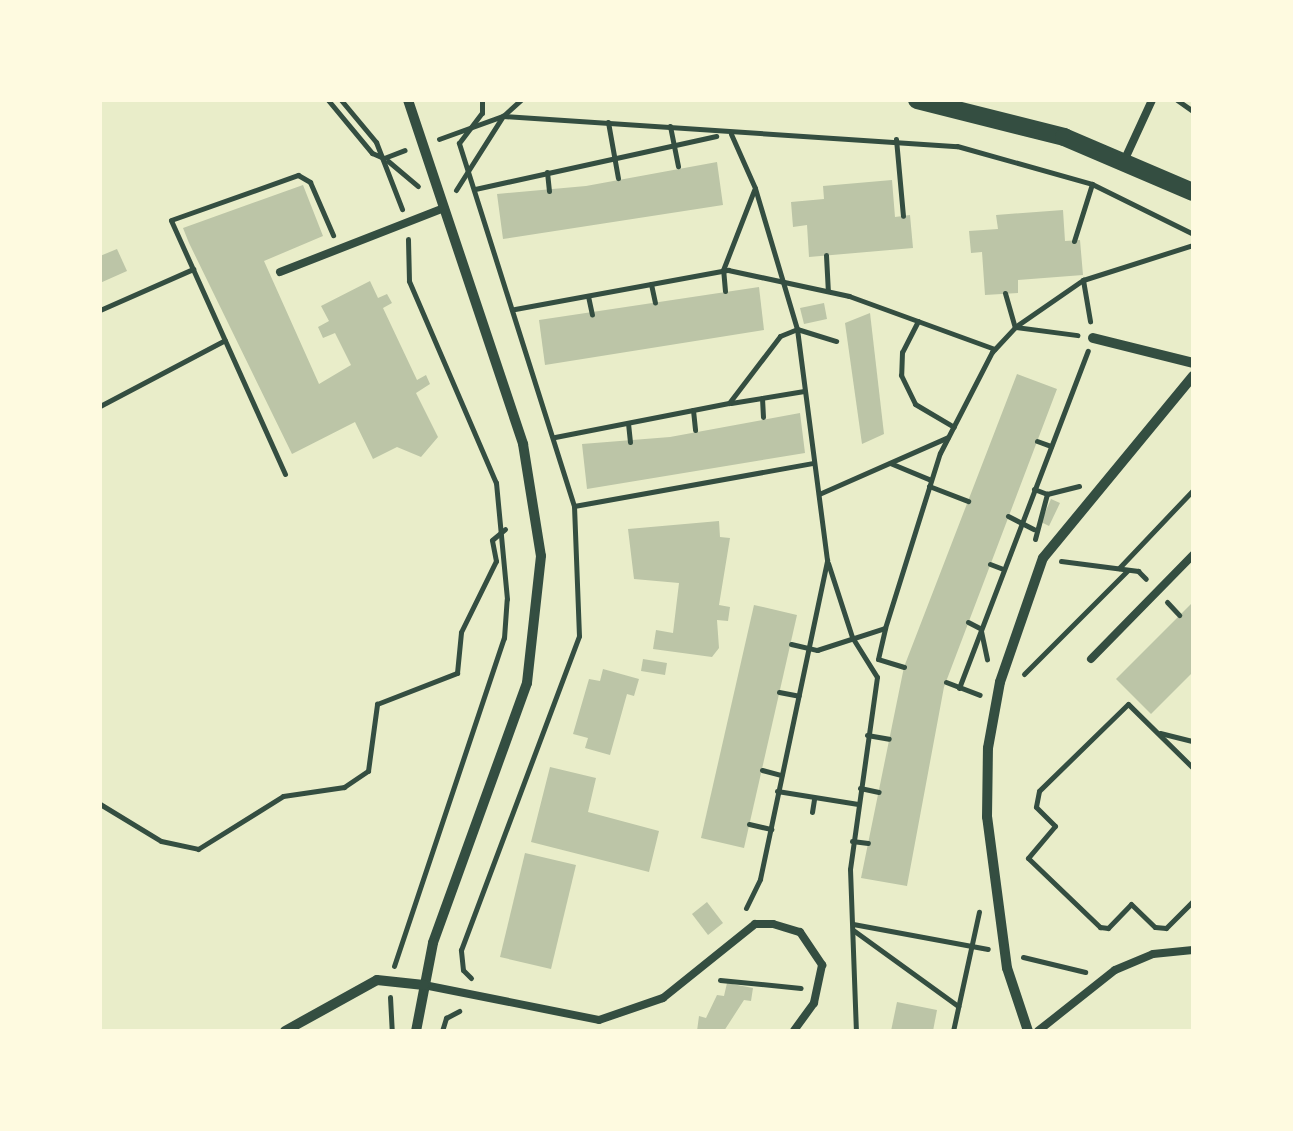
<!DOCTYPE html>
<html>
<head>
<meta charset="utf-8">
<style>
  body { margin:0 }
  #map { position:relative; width:1293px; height:1131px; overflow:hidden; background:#e9edc9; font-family:"Alegreya Sans",sans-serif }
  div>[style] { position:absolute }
  .building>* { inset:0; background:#bcc5a7 }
  .path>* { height:5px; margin:-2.5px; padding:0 2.5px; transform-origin:2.5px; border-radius:2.5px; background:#344e41 }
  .service>* { height:8px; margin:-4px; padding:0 4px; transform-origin:4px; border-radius:4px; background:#344e41 }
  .minor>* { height:10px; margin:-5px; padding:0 5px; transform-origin:5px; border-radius:5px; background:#344e41 }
  .tertiary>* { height:18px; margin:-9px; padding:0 9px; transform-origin:9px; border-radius:9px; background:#344e41 }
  span { translate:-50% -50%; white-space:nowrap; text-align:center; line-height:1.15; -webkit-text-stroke:10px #fefae0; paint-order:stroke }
  .frame { position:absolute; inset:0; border:102px solid #fefae0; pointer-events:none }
</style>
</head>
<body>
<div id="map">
  <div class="building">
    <i style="clip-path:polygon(717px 162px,723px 205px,503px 239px,497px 194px,586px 186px)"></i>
    <i style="clip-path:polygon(892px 180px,895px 217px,910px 215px,913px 248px,809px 257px,807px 225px,793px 227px,791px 202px,824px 199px,823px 186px)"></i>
    <i style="clip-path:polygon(303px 185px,323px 236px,264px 261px,319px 384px,351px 365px,335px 333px,323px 338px,318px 327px,329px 321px,321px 306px,370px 281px,378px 298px,387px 294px,392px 303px,383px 308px,417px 380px,426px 375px,430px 384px,416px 393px,438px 437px,421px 457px,397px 447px,373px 459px,355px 422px,292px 454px,189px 243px,183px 228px)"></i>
    <i style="clip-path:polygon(1063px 210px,1065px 241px,1080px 240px,1083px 275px,1018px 280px,1018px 293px,985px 295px,982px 252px,971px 253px,969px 231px,998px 229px,996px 215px)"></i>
    <i style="clip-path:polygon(117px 249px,127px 271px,100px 283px,100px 256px)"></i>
    <i style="clip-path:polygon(759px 287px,764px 330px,545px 365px,539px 320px)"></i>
    <i style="clip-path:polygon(824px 303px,827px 319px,804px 324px,800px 308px)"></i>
    <i style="clip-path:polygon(870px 313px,884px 434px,862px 444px,845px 323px)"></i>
    <i style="clip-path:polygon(1017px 374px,1057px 389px,944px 687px,907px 886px,861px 878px,904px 667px)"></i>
    <i style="clip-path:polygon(800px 413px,805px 453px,587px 489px,582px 444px,670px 437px)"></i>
    <i style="clip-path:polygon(1051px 499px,1060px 503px,1049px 526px,1041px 522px)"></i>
    <i style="clip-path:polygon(719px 521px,720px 537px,730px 538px,719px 605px,730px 607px,728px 621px,717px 620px,719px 648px,712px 657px,653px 649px,656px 630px,673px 633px,679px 583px,634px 579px,628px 529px)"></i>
    <i style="clip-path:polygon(1193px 602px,1193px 672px,1151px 714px,1116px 679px)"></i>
    <i style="clip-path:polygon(754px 605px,797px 615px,744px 848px,701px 838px)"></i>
    <i style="clip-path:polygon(643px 659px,667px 663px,665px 675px,641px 671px)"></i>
    <i style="clip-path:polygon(603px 669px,639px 679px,634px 696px,627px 694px,610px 755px,585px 748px,588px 738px,573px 734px,589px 679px,600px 681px)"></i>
    <i style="clip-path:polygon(550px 767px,596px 778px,588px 812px,659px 831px,649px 872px,531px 842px)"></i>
    <i style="clip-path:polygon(525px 853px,576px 865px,551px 969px,500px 957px)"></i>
    <i style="clip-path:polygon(707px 902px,723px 923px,708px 935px,692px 914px)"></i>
    <i style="clip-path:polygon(727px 983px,753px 988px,751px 1001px,744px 1000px,724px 1031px,697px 1031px,699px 1016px,706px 1018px,717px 995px,724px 996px)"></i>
    <i style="clip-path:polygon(897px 1002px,937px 1010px,933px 1031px,891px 1031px)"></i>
  </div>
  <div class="path">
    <i style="left:328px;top:100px;width:69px;rotate:50.3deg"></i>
    <i style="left:372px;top:153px;width:13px;rotate:23deg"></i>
    <i style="left:384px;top:158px;width:22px;rotate:-21deg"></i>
    <i style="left:341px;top:100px;width:55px;rotate:50.2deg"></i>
    <i style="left:376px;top:142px;width:72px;rotate:68.8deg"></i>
    <i style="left:1177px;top:100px;width:19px;rotate:35deg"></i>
    <i style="left:608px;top:122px;width:57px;rotate:79.9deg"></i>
    <i style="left:670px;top:126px;width:41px;rotate:78.7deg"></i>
    <i style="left:439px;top:139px;width:68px;rotate:-19.8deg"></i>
    <i style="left:503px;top:116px;width:455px;rotate:3.8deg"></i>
    <i style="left:957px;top:146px;width:140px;rotate:15.7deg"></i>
    <i style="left:1092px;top:184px;width:113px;rotate:26.3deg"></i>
    <i style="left:896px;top:139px;width:77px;rotate:84.8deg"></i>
    <i style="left:388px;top:161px;width:39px;rotate:40deg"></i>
    <i style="left:547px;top:172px;width:19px;rotate:84deg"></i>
    <i style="left:475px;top:189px;width:247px;rotate:-12.4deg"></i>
    <i style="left:456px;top:190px;width:88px;rotate:-57.6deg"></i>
    <i style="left:503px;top:116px;width:24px;rotate:-42deg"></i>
    <i style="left:1074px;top:241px;width:60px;rotate:-72.5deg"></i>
    <i style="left:826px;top:255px;width:36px;rotate:87deg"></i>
    <i style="left:1083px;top:280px;width:42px;rotate:80.3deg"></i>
    <i style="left:651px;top:284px;width:19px;rotate:78deg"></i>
    <i style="left:725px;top:291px;width:21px;rotate:-95deg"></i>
    <i style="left:723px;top:270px;width:86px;rotate:-68.8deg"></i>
    <i style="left:1005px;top:293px;width:35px;rotate:74deg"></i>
    <i style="left:1015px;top:327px;width:63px;rotate:7.4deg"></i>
    <i style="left:588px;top:296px;width:19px;rotate:78deg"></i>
    <i style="left:515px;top:309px;width:217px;rotate:-10.4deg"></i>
    <i style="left:728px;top:270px;width:124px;rotate:12.1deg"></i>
    <i style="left:849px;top:296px;width:155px;rotate:20deg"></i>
    <i style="left:100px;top:310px;width:102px;rotate:-23.8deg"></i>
    <i style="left:918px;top:321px;width:35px;rotate:117deg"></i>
    <i style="left:902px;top:352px;width:23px;rotate:92deg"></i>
    <i style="left:901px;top:375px;width:32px;rotate:64deg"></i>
    <i style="left:915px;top:404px;width:45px;rotate:30.5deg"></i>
    <i style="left:762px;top:398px;width:19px;rotate:87deg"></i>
    <i style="left:731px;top:403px;width:74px;rotate:-9.3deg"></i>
    <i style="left:100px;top:406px;width:141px;rotate:-27.8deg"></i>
    <i style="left:693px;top:410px;width:20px;rotate:84deg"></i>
    <i style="left:628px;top:423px;width:19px;rotate:84deg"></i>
    <i style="left:555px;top:437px;width:177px;rotate:-11.1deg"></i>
    <i style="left:729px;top:403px;width:84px;rotate:-52.7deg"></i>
    <i style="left:780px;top:336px;width:18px;rotate:-22deg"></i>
    <i style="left:797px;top:329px;width:147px;rotate:-106.6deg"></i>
    <i style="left:755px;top:188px;width:59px;rotate:-114deg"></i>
    <i style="left:1037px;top:441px;width:15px;rotate:20deg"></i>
    <i style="left:890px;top:463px;width:44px;rotate:22.5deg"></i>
    <i style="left:285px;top:474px;width:278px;rotate:-114.2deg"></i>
    <i style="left:171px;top:220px;width:135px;rotate:-19.5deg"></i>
    <i style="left:298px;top:175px;width:14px;rotate:30deg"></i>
    <i style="left:310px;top:182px;width:58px;rotate:66.5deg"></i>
    <i style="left:929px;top:486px;width:42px;rotate:21deg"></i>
    <i style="left:1034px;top:489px;width:14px;rotate:21deg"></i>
    <i style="left:1047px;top:494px;width:33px;rotate:-14deg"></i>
    <i style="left:819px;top:494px;width:141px;rotate:-23.8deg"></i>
    <i style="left:574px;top:506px;width:242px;rotate:-10.2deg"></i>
    <i style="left:1008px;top:516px;width:29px;rotate:27deg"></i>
    <i style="left:1035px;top:539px;width:47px;rotate:-75.1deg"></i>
    <i style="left:1061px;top:561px;width:78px;rotate:7.4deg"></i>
    <i style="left:1138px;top:571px;width:11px;rotate:45deg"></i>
    <i style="left:828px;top:563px;width:78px;rotate:72deg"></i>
    <i style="left:852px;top:637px;width:47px;rotate:58deg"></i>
    <i style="left:877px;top:677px;width:194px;rotate:98deg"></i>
    <i style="left:850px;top:869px;width:162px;rotate:87.9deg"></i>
    <i style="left:990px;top:564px;width:14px;rotate:21deg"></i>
    <i style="left:1119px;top:568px;width:108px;rotate:-46.5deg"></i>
    <i style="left:1167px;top:602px;width:18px;rotate:47deg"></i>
    <i style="left:968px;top:622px;width:13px;rotate:27deg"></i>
    <i style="left:981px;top:631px;width:29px;rotate:78deg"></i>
    <i style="left:791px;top:644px;width:27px;rotate:13deg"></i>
    <i style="left:817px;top:650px;width:71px;rotate:-17.9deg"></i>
    <i style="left:904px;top:667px;width:27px;rotate:-163deg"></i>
    <i style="left:878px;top:659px;width:32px;rotate:-77deg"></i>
    <i style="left:885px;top:628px;width:183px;rotate:-72.6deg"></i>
    <i style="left:940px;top:453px;width:114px;rotate:-62.8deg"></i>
    <i style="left:992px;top:352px;width:34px;rotate:-47deg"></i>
    <i style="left:1015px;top:327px;width:83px;rotate:-34.7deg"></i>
    <i style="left:1083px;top:280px;width:115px;rotate:-17.7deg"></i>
    <i style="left:1024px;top:674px;width:147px;rotate:-45deg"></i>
    <i style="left:946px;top:682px;width:36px;rotate:21deg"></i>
    <i style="left:959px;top:688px;width:361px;rotate:-69.1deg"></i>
    <i style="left:779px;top:692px;width:20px;rotate:11deg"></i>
    <i style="left:1160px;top:733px;width:34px;rotate:14deg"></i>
    <i style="left:867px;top:735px;width:22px;rotate:10deg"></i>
    <i style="left:1193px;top:768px;width:91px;rotate:-135.4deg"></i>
    <i style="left:1128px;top:704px;width:124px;rotate:135.7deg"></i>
    <i style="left:1039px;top:791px;width:16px;rotate:101deg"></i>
    <i style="left:1036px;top:807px;width:27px;rotate:45deg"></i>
    <i style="left:1055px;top:826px;width:42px;rotate:130.2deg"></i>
    <i style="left:1028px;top:858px;width:100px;rotate:43.8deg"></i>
    <i style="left:1100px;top:927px;width:8px;rotate:7deg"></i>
    <i style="left:1108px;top:928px;width:33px;rotate:-46deg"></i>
    <i style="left:1131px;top:904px;width:33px;rotate:44deg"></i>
    <i style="left:1155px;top:927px;width:11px;rotate:5deg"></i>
    <i style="left:1166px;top:928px;width:38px;rotate:-45deg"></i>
    <i style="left:762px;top:770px;width:20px;rotate:15deg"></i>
    <i style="left:860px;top:788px;width:19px;rotate:12deg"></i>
    <i style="left:777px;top:791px;width:82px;rotate:9.1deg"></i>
    <i style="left:100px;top:804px;width:71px;rotate:31.2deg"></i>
    <i style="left:161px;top:841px;width:38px;rotate:12deg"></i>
    <i style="left:198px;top:849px;width:100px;rotate:-31.9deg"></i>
    <i style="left:283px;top:796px;width:62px;rotate:-8.4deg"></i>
    <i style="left:344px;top:787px;width:29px;rotate:-34deg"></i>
    <i style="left:368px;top:771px;width:68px;rotate:-82.3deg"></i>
    <i style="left:377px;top:704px;width:86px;rotate:-21.2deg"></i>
    <i style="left:457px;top:673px;width:41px;rotate:-84.4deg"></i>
    <i style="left:461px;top:632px;width:79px;rotate:-63.8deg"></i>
    <i style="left:496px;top:561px;width:21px;rotate:-101deg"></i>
    <i style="left:492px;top:540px;width:17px;rotate:-40deg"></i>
    <i style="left:812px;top:812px;width:13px;rotate:-81deg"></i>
    <i style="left:749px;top:824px;width:23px;rotate:13deg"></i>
    <i style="left:852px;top:841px;width:16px;rotate:7deg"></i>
    <i style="left:746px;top:908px;width:32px;rotate:-64deg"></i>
    <i style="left:760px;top:879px;width:326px;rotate:-78.1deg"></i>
    <i style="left:827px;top:560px;width:233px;rotate:-97.4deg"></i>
    <i style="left:797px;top:329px;width:41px;rotate:17.1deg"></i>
    <i style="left:853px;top:924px;width:137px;rotate:10.5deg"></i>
    <i style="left:853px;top:930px;width:130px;rotate:35.9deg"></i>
    <i style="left:1023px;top:957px;width:64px;rotate:13.6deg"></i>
    <i style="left:394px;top:966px;width:346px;rotate:-71.5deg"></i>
    <i style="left:504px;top:638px;width:39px;rotate:-86deg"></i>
    <i style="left:507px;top:599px;width:117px;rotate:-95.4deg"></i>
    <i style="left:496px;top:483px;width:220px;rotate:-113.3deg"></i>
    <i style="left:409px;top:281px;width:42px;rotate:-91.4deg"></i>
    <i style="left:471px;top:978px;width:11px;rotate:-135deg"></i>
    <i style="left:463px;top:970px;width:20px;rotate:-96deg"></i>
    <i style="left:461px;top:950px;width:335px;rotate:-69.4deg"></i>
    <i style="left:579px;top:636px;width:130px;rotate:-92.2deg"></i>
    <i style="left:574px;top:506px;width:381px;rotate:-107.6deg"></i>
    <i style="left:459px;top:143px;width:38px;rotate:-53deg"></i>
    <i style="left:482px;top:113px;width:13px;rotate:-90deg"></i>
    <i style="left:720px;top:980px;width:81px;rotate:5.6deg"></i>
    <i style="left:390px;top:997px;width:34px;rotate:87deg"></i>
    <i style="left:442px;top:1031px;width:14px;rotate:-73deg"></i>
    <i style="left:446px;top:1018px;width:15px;rotate:-28deg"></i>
    <i style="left:953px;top:1031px;width:122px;rotate:-77.7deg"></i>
  </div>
  <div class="service">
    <i style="left:1124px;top:161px;width:67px;rotate:-65.3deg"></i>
    <i style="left:280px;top:272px;width:176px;rotate:-21.3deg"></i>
    <i style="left:1091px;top:659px;width:146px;rotate:-45.6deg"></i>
    <i style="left:424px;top:985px;width:178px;rotate:11.3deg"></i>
    <i style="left:599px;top:1020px;width:68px;rotate:-19deg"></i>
    <i style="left:663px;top:998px;width:118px;rotate:-38.8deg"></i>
    <i style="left:755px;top:924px;width:18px"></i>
    <i style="left:773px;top:924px;width:28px;rotate:17deg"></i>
    <i style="left:800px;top:932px;width:40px;rotate:56deg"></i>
    <i style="left:822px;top:965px;width:39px;rotate:102deg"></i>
    <i style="left:814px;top:1003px;width:34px;rotate:126deg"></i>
    <i style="left:1038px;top:1031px;width:98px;rotate:-38.4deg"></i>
    <i style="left:1115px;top:970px;width:41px;rotate:-22.8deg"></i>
    <i style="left:1153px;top:954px;width:40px;rotate:-5.7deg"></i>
  </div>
  <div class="minor">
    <i style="left:408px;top:100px;width:363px;rotate:71.5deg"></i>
    <i style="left:523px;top:444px;width:113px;rotate:80.9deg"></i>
    <i style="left:541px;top:556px;width:128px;rotate:96.3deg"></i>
    <i style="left:527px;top:683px;width:276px;rotate:109.9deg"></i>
    <i style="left:433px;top:943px;width:90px;rotate:100.9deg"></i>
    <i style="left:1093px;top:338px;width:103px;rotate:14deg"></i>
    <i style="left:285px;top:1031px;width:105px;rotate:-29deg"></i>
    <i style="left:377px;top:980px;width:47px;rotate:6.1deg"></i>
    <i style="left:1028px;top:1031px;width:66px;rotate:-108.4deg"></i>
    <i style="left:1007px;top:968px;width:152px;rotate:-97.5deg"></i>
    <i style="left:987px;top:817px;width:69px;rotate:-89.2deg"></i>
    <i style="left:988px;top:748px;width:67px;rotate:-79.7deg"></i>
    <i style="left:1000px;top:682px;width:131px;rotate:-70.9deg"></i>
    <i style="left:1043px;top:558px;width:236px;rotate:-50.5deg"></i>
  </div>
  <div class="tertiary">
    <i style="left:917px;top:100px;width:152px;rotate:14.1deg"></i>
    <i style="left:1064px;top:137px;width:140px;rotate:23.1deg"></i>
  </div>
  <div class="frame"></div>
</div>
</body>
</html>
